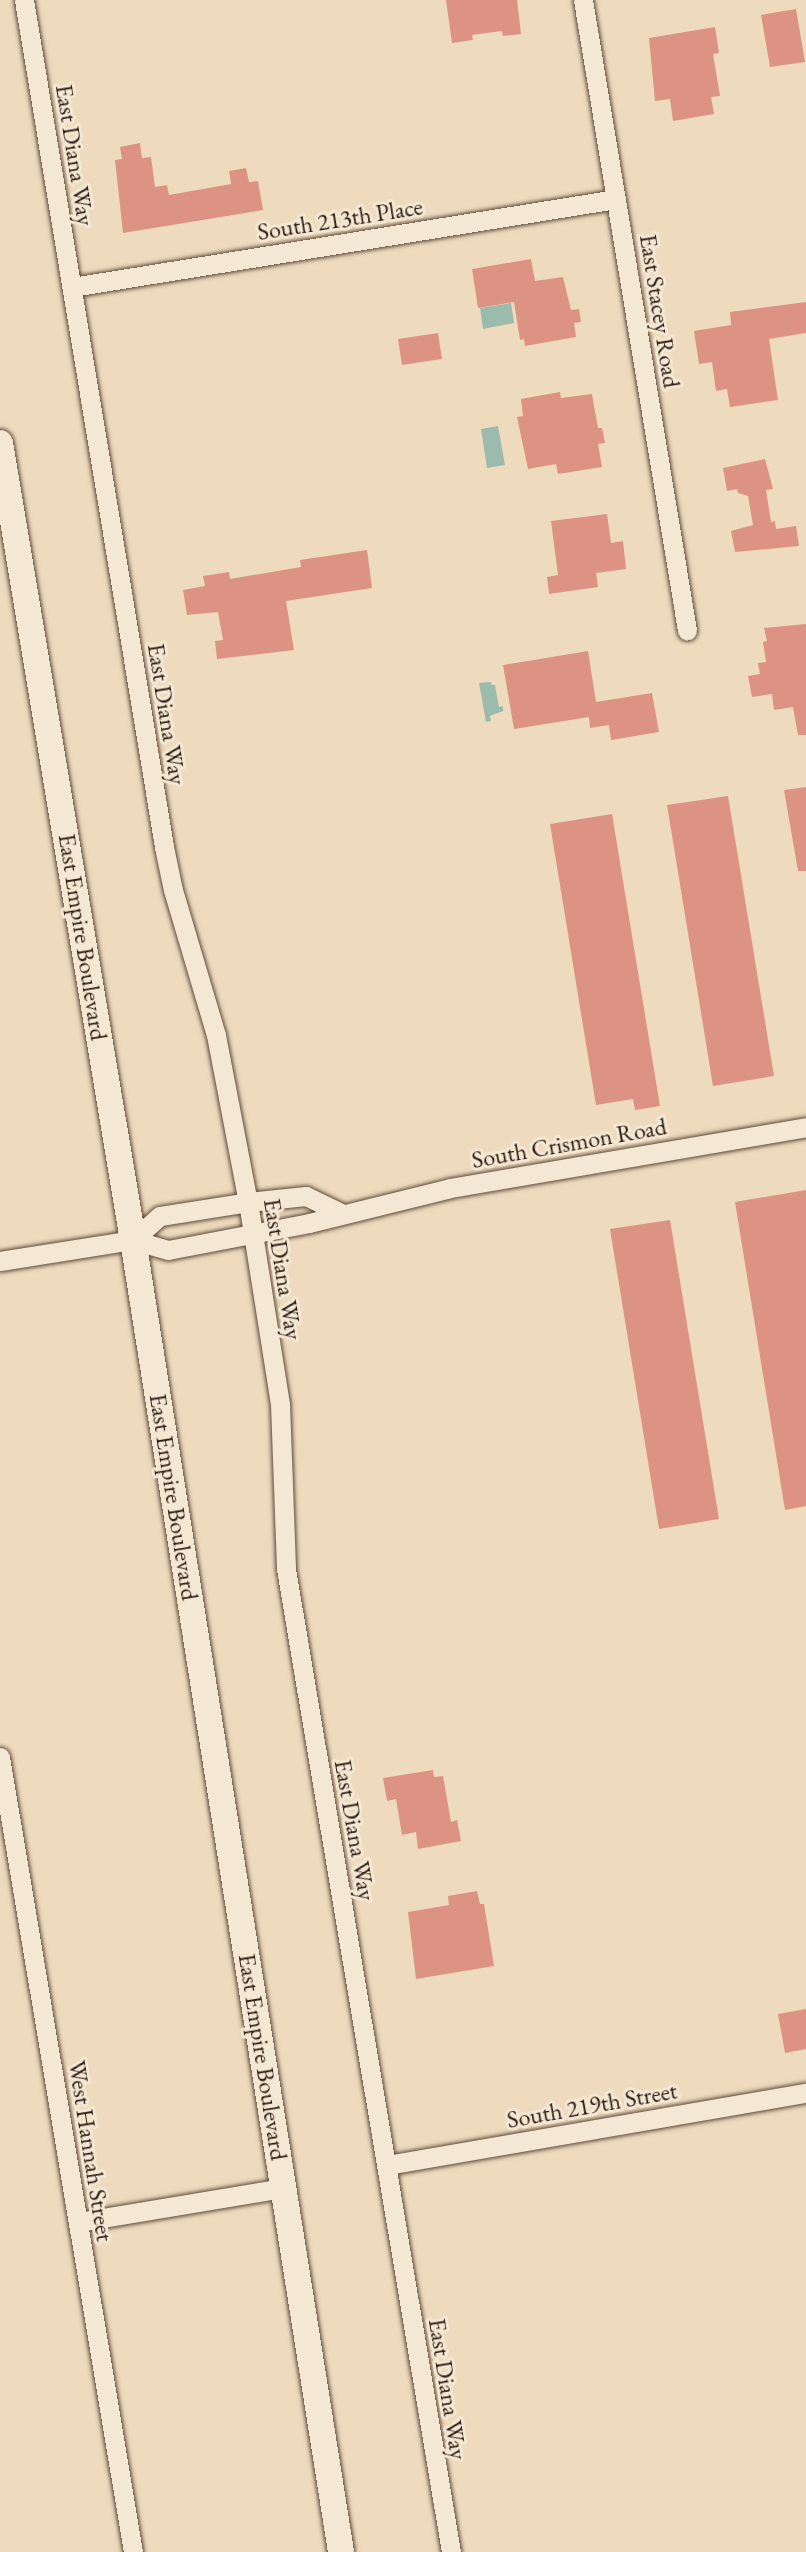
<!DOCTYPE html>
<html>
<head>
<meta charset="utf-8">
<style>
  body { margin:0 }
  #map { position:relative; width:806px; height:2552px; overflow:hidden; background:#eedbbd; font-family:"EB Garamond",serif }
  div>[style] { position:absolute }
  .water>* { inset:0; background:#9bbcac }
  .building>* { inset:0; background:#dd9384 }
  .roads { filter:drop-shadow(0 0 2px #5d4a3b) drop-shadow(0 0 2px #5d4a3b) }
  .street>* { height:19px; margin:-9.5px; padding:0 9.5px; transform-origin:9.5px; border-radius:9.5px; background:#f4e8d4 }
  .secondary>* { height:26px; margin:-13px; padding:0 13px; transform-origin:13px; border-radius:13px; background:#f4e8d4 }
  span { translate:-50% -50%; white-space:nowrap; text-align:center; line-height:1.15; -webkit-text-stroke:6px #f4e8d4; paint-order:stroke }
  .street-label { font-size:24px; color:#2d1910 }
</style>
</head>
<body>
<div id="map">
  <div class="water">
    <i style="clip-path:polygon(511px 303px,514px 323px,483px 329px,480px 308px)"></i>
    <i style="clip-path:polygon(498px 426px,505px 465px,487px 468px,481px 429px)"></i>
    <i style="clip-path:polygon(491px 682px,492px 685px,495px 685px,499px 707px,503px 706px,503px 711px,490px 716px,491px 721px,486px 722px,479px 683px)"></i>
  </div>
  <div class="building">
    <i style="clip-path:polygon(446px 0,517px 0,521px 34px,503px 36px,502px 31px,472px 35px,473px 40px,452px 43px)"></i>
    <i style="clip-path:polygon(796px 9px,805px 62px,770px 67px,761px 15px)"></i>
    <i style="clip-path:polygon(715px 27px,719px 53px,713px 54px,720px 96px,711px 97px,714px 114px,673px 121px,670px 99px,655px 101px,649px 38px)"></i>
    <i style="clip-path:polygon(140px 143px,142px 158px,151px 157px,155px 187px,167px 185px,169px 195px,231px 184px,229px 171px,246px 168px,249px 182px,258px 181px,263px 210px,123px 233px,115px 160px,122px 159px,120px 147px)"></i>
    <i style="clip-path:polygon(531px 259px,535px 281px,563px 277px,571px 310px,579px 309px,581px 322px,574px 323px,576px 337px,525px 346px,524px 339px,520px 340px,514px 302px,478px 308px,472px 269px)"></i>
    <i style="clip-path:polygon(806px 302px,806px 333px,769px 339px,778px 400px,730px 407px,727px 389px,716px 391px,712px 362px,699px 364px,694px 331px,731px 325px,730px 312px)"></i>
    <i style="clip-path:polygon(438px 333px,442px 359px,402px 365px,398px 339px)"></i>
    <i style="clip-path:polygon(560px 392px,561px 398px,592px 394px,598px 428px,602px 428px,605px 443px,598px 444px,602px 467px,558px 474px,556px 464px,528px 469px,517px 417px,523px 416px,521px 399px)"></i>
    <i style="clip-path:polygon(765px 459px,773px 489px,766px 490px,771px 522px,775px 521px,776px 529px,796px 526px,799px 546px,735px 552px,731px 531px,753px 525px,748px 496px,738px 493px,737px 489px,727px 491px,723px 468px)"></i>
    <i style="clip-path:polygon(607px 514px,611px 543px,623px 541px,626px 569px,596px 573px,598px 587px,549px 594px,547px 577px,558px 575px,551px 521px)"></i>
    <i style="clip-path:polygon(367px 550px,372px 588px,286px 601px,294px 650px,217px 659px,215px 641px,223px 640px,218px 612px,187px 615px,183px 590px,205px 586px,203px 576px,229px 572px,230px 579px,301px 567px,300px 560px)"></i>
    <i style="clip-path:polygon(806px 624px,806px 735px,798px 735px,793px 707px,774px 710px,772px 694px,752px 697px,748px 676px,760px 674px,758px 663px,766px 662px,763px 642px,767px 641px,764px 628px)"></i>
    <i style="clip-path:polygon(588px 651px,596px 702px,652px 693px,659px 732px,611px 740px,609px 725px,590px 728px,589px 717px,514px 729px,503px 665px)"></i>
    <i style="clip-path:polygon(806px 787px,806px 871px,798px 871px,784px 790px)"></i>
    <i style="clip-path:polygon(728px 796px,774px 1076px,713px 1086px,667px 805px)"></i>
    <i style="clip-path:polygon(612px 814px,660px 1106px,635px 1110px,633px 1099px,596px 1105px,550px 824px)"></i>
    <i style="clip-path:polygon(806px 1190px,806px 1506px,785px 1510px,735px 1202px)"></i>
    <i style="clip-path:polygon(670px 1220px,719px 1519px,659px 1529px,610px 1229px)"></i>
    <i style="clip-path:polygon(433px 1770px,434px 1777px,443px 1776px,451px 1822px,457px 1820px,461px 1841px,418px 1849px,416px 1832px,402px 1835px,396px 1799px,387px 1801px,383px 1778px)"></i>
    <i style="clip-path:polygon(477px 1891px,480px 1904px,484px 1904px,494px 1966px,416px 1979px,408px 1912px,449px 1905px,448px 1896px)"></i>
    <i style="clip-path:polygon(806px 2009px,806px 2049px,785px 2053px,778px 2014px)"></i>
  </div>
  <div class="roads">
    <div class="street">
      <i style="left:24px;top:0;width:858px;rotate:80.61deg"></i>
      <i style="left:164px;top:847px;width:44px;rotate:78.2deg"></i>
      <i style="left:173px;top:890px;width:151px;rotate:73.5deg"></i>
      <i style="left:216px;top:1035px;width:170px;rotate:79.2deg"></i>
      <i style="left:248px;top:1202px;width:205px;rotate:81deg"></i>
      <i style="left:280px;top:1404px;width:165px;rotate:87.9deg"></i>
      <i style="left:286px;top:1569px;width:997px;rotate:80.47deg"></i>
      <i style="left:583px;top:0;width:639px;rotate:80.63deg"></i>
      <i style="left:72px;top:287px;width:551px;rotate:-9.19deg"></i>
      <i style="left:133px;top:1240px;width:36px;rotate:-42deg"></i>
      <i style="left:160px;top:1216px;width:89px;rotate:-9deg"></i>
      <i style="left:248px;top:1202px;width:58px;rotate:-5.9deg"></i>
      <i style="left:306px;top:1196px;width:39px;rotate:26deg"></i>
      <i style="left:0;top:1261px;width:135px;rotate:-9deg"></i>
      <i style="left:133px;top:1240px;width:36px;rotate:16deg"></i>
      <i style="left:168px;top:1250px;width:144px;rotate:-10.8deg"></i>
      <i style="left:309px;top:1223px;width:145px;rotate:-13.9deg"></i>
      <i style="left:450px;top:1188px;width:361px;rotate:-9.7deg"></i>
      <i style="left:0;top:1757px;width:806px;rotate:80.5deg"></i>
      <i style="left:387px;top:2165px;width:425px;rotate:-9.8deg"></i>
      <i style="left:78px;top:2222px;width:208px;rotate:-9.4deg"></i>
    </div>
    <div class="secondary">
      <i style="left:0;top:443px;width:808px;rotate:80.53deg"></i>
      <i style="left:133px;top:1240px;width:1328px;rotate:80.99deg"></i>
    </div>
  </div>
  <div class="street-label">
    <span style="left:75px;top:155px;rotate:81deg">East Diana Way</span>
    <span style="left:340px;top:219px;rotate:-9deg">South 213th Place</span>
    <span style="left:660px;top:311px;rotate:81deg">East Stacey Road</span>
    <span style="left:167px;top:714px;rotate:81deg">East Diana Way</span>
    <span style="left:83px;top:937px;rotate:81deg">East Empire Boulevard</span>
    <span style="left:569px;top:1143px;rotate:-10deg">South Crismon Road</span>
    <span style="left:283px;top:1269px;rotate:81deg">East Diana Way</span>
    <span style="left:174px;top:1497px;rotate:81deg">East Empire Boulevard</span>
    <span style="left:355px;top:1830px;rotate:80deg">East Diana Way</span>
    <span style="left:263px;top:2057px;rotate:81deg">East Empire Boulevard</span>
    <span style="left:592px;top:2105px;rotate:-10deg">South 219th Street</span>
    <span style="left:91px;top:2151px;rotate:81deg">West Hannah Street</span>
    <span style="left:448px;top:2389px;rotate:81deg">East Diana Way</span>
  </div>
</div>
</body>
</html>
